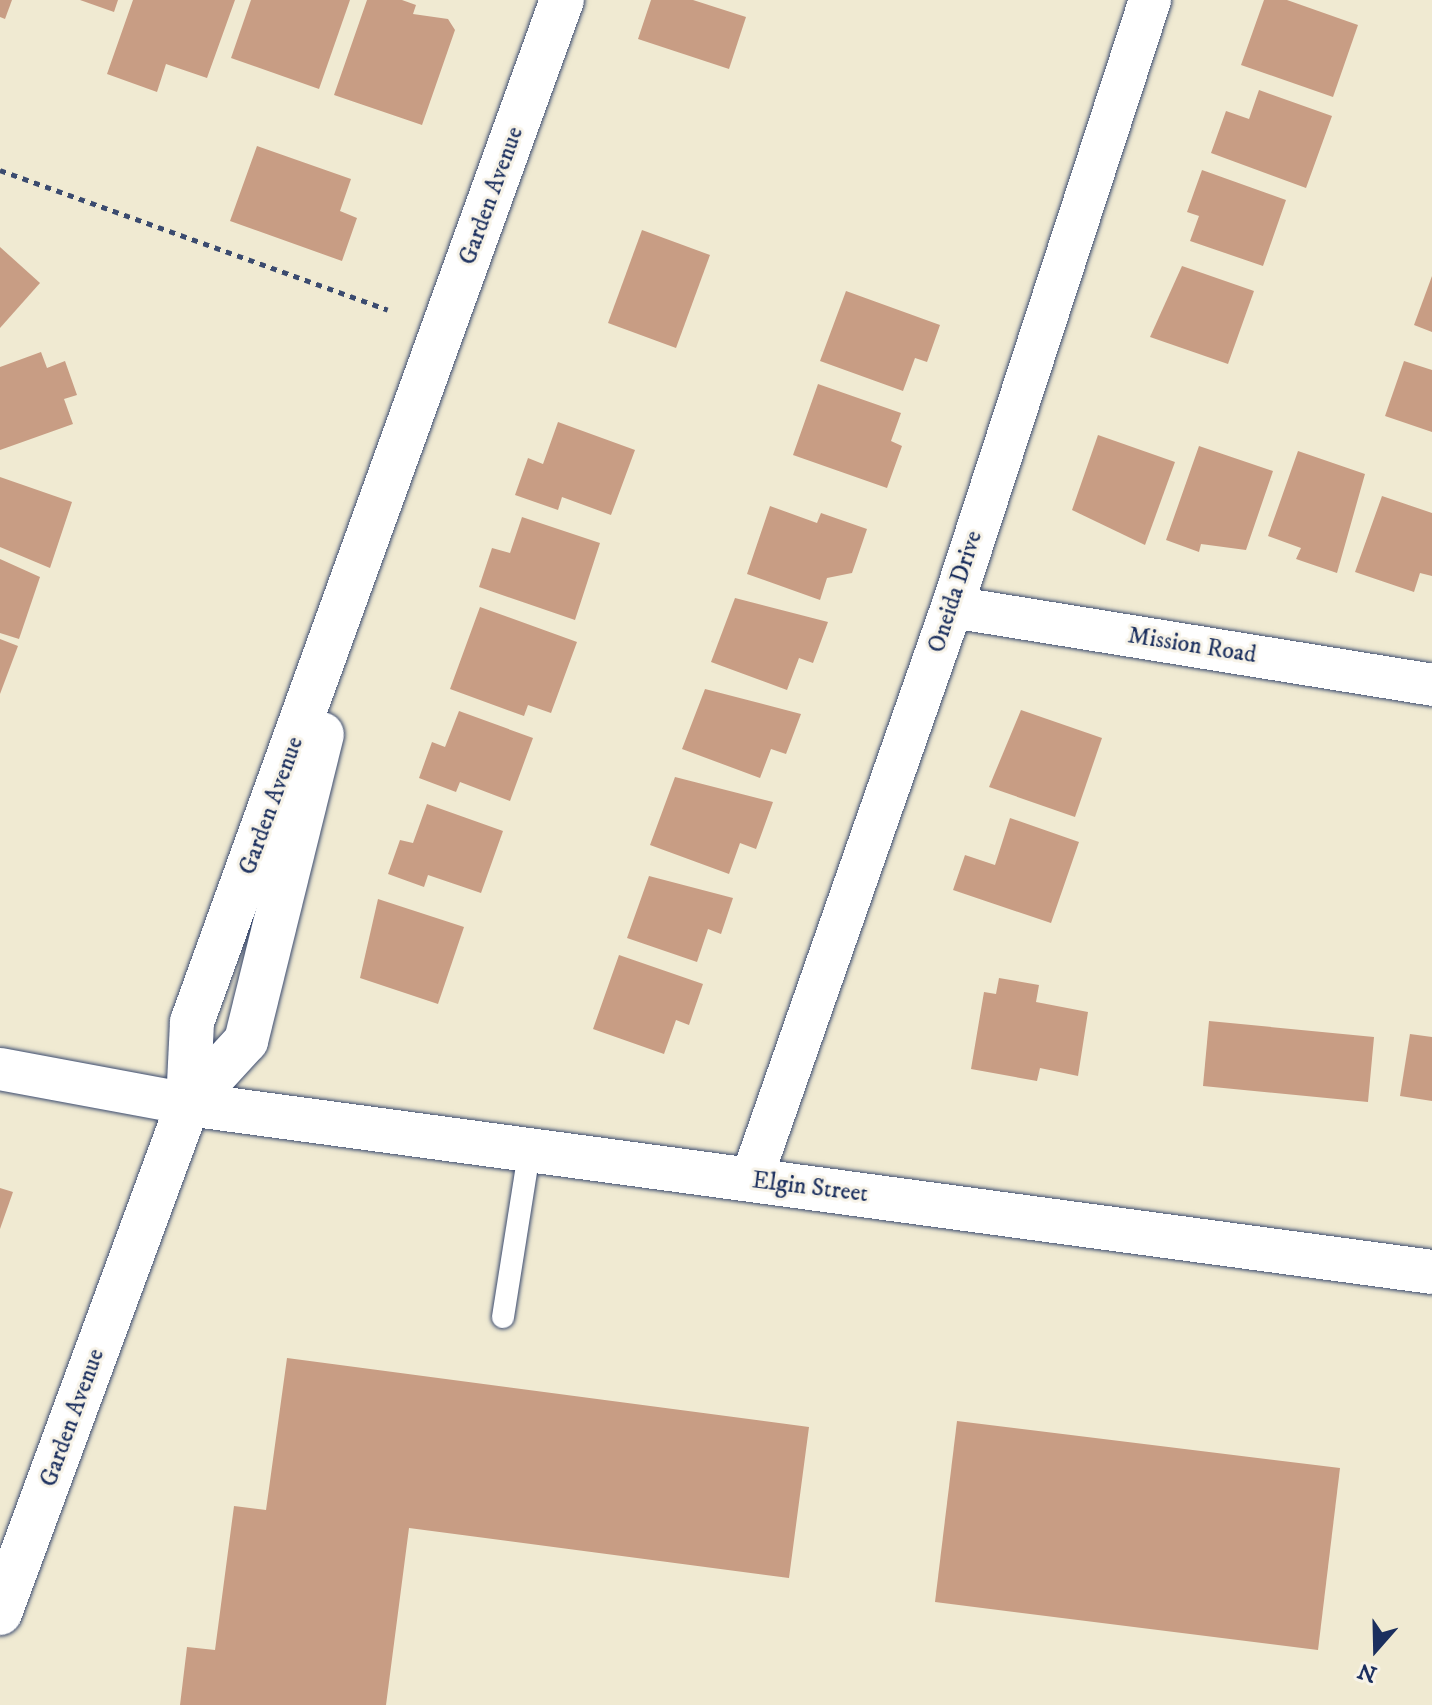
<!DOCTYPE html>
<html>
<head>
<meta charset="utf-8">
<style>
  body { margin:0 }
  #map { position:relative; width:1432px; height:1705px; overflow:hidden; background:#f0ead2; font-family:"IM FELL DW Pica",serif }
  div>[style] { position:absolute }
  .building>* { inset:0; background:#c89d84 }
  .path>* { height:5px; margin-top:-2.5px; transform-origin:0; background:repeating-linear-gradient(90deg,#3b4b6f 0 6px,transparent 0 12px) }
  .roads { filter:drop-shadow(0 0 2px #3b4b6f) drop-shadow(0 0 2px #3b4b6f) }
  .service>* { height:22px; margin:-11px; padding:0 11px; transform-origin:11px; border-radius:11px; background:#fff }
  .minor>* { height:42px; margin:-21px; padding:0 21px; transform-origin:21px; border-radius:21px; background:#fff }
  .tertiary>* { height:44px; margin:-22px; padding:0 22px; transform-origin:22px; border-radius:22px; background:#fff }
  .secondary>* { height:44px; margin:-22px; padding:0 22px; transform-origin:22px; border-radius:22px; background:#fff }
  span { translate:-50% -50%; white-space:nowrap; text-align:center; line-height:1.15; -webkit-text-stroke:6px #f7f3e8; paint-order:stroke }
  .street-label { font-size:24px; color:#1b2f5e }
  .north { position:absolute; left:1336px; top:1609px; width:80px; height:80px; -webkit-text-stroke:6px #f7f3e8; paint-order:stroke; rotate:200deg; font-size:22px; font-weight:700; line-height:32px; text-align:center; color:#1b2f5e }
  .north::after { content:''; display:block; margin:auto; width:28px; height:36px; background:#1b2f5e; clip-path:polygon(50% 0,100% 100%,50% 72%,0 100%) }
</style>
</head>
<body>
<div id="map">
  <div class="building">
    <i style="clip-path:polygon(0 0,12px 0,5px 19px,0 17px)"></i>
    <i style="clip-path:polygon(80px 0,118px 0,114px 12px)"></i>
    <i style="clip-path:polygon(133px 0,235px 0,207px 78px,166px 64px,157px 92px,107px 74px)"></i>
    <i style="clip-path:polygon(251px 0,350px 0,319px 89px,231px 58px)"></i>
    <i style="clip-path:polygon(367px 0,402px 0,416px 5px,413px 14px,448px 19px,455px 30px,422px 125px,334px 95px)"></i>
    <i style="clip-path:polygon(651px 0,693px 0,746px 17px,729px 69px,638px 39px)"></i>
    <i style="clip-path:polygon(1264px 0,1287px 0,1358px 25px,1333px 97px,1241px 65px)"></i>
    <i style="clip-path:polygon(1259px 90px,1332px 116px,1306px 188px,1211px 153px,1226px 111px,1249px 119px)"></i>
    <i style="clip-path:polygon(257px 146px,351px 179px,340px 211px,357px 218px,342px 261px,230px 221px)"></i>
    <i style="clip-path:polygon(1202px 170px,1286px 200px,1263px 266px,1190px 241px,1199px 216px,1187px 212px)"></i>
    <i style="clip-path:polygon(642px 230px,710px 255px,676px 348px,608px 323px)"></i>
    <i style="clip-path:polygon(0 247px,40px 283px,0 328px)"></i>
    <i style="clip-path:polygon(1182px 266px,1254px 291px,1228px 364px,1150px 337px)"></i>
    <i style="clip-path:polygon(1432px 276px,1432px 332px,1414px 325px)"></i>
    <i style="clip-path:polygon(846px 291px,940px 325px,927px 362px,915px 358px,903px 391px,820px 361px)"></i>
    <i style="clip-path:polygon(41px 352px,47px 368px,65px 361px,77px 395px,64px 399px,73px 424px,0 450px,0 367px)"></i>
    <i style="clip-path:polygon(1404px 361px,1432px 370px,1432px 432px,1385px 416px)"></i>
    <i style="clip-path:polygon(818px 384px,901px 413px,891px 441px,902px 446px,887px 488px,793px 455px)"></i>
    <i style="clip-path:polygon(558px 422px,635px 450px,611px 515px,562px 497px,558px 510px,515px 495px,528px 458px,543px 464px)"></i>
    <i style="clip-path:polygon(1098px 435px,1175px 462px,1145px 545px,1072px 510px)"></i>
    <i style="clip-path:polygon(1199px 446px,1273px 471px,1246px 550px,1201px 544px,1199px 552px,1166px 540px)"></i>
    <i style="clip-path:polygon(1298px 451px,1365px 474px,1337px 573px,1296px 559px,1301px 548px,1268px 536px)"></i>
    <i style="clip-path:polygon(0 477px,72px 502px,50px 568px,0 547px)"></i>
    <i style="clip-path:polygon(1382px 496px,1432px 513px,1432px 576px,1420px 573px,1414px 592px,1355px 572px)"></i>
    <i style="clip-path:polygon(770px 506px,817px 523px,821px 513px,867px 529px,852px 573px,827px 578px,820px 600px,747px 574px)"></i>
    <i style="clip-path:polygon(522px 517px,600px 543px,575px 620px,479px 587px,492px 548px,510px 553px)"></i>
    <i style="clip-path:polygon(0 559px,40px 577px,19px 639px,0 633px)"></i>
    <i style="clip-path:polygon(735px 598px,828px 622px,813px 663px,799px 658px,787px 690px,711px 662px)"></i>
    <i style="clip-path:polygon(480px 607px,577px 642px,551px 713px,528px 705px,524px 716px,450px 689px)"></i>
    <i style="clip-path:polygon(0 639px,18px 646px,0 694px)"></i>
    <i style="clip-path:polygon(705px 689px,801px 714px,786px 754px,771px 749px,760px 778px,682px 749px)"></i>
    <i style="clip-path:polygon(1021px 710px,1102px 738px,1075px 817px,989px 787px)"></i>
    <i style="clip-path:polygon(459px 711px,533px 738px,510px 801px,460px 782px,456px 792px,419px 778px,432px 742px,445px 747px)"></i>
    <i style="clip-path:polygon(675px 777px,773px 802px,756px 849px,740px 843px,729px 874px,650px 845px)"></i>
    <i style="clip-path:polygon(427px 804px,503px 831px,481px 893px,428px 875px,424px 887px,388px 874px,400px 840px,413px 843px)"></i>
    <i style="clip-path:polygon(1010px 818px,1079px 842px,1051px 923px,953px 890px,965px 855px,995px 865px)"></i>
    <i style="clip-path:polygon(649px 876px,733px 898px,721px 934px,708px 929px,697px 962px,627px 938px)"></i>
    <i style="clip-path:polygon(378px 899px,464px 927px,438px 1004px,360px 978px)"></i>
    <i style="clip-path:polygon(619px 955px,703px 984px,689px 1025px,676px 1020px,664px 1054px,593px 1029px)"></i>
    <i style="clip-path:polygon(999px 978px,1039px 985px,1036px 1002px,1088px 1012px,1078px 1076px,1040px 1068px,1037px 1081px,971px 1069px,984px 992px,996px 994px)"></i>
    <i style="clip-path:polygon(1209px 1021px,1374px 1037px,1368px 1102px,1203px 1086px)"></i>
    <i style="clip-path:polygon(1410px 1034px,1432px 1037px,1432px 1101px,1400px 1096px)"></i>
    <i style="clip-path:polygon(0 1188px,13px 1192px,0 1229px)"></i>
    <i style="clip-path:polygon(287px 1358px,809px 1427px,789px 1578px,409px 1528px,386px 1705px,180px 1705px,187px 1647px,215px 1650px,234px 1506px,266px 1510px)"></i>
    <i style="clip-path:polygon(957px 1421px,1340px 1468px,1318px 1650px,935px 1602px)"></i>
  </div>
  <div class="path">
    <i style="left:0;top:170px;width:412px;rotate:19.8deg"></i>
  </div>
  <div class="roads">
    <div class="service">
      <i style="left:503px;top:1317px;width:166px;rotate:-81deg"></i>
    </div>
    <div class="minor">
      <i style="left:952px;top:607px;width:486px;rotate:9.2deg"></i>
      <i style="left:0;top:1069px;width:191px;rotate:10.5deg"></i>
      <i style="left:751px;top:1180px;width:607px;rotate:-70.67deg"></i>
      <i style="left:952px;top:607px;width:638px;rotate:-71.93deg"></i>
    </div>
    <div class="tertiary">
      <i style="left:188px;top:1104px;width:86px;rotate:-47.4deg"></i>
      <i style="left:246px;top:1041px;width:316px;rotate:-76.1deg"></i>
      <i style="left:0;top:1613px;width:543px;rotate:-69.73deg"></i>
      <i style="left:188px;top:1104px;width:82px;rotate:-87.2deg"></i>
      <i style="left:192px;top:1022px;width:1087px;rotate:-70.1deg"></i>
    </div>
    <div class="secondary">
      <i style="left:188px;top:1104px;width:1255px;rotate:7.69deg"></i>
    </div>
  </div>
  <div class="street-label">
    <span style="left:492px;top:196px;rotate:-70deg">Garden Avenue</span>
    <span style="left:956px;top:592px;rotate:-72deg">Oneida Drive</span>
    <span style="left:1192px;top:646px;rotate:9deg">Mission Road</span>
    <span style="left:272px;top:806px;rotate:-70deg">Garden Avenue</span>
    <span style="left:810px;top:1188px;rotate:7deg">Elgin Street</span>
    <span style="left:73px;top:1418px;rotate:-70deg">Garden Avenue</span>
  </div>
  <div class="north">N</div>
</div>
</body>
</html>
